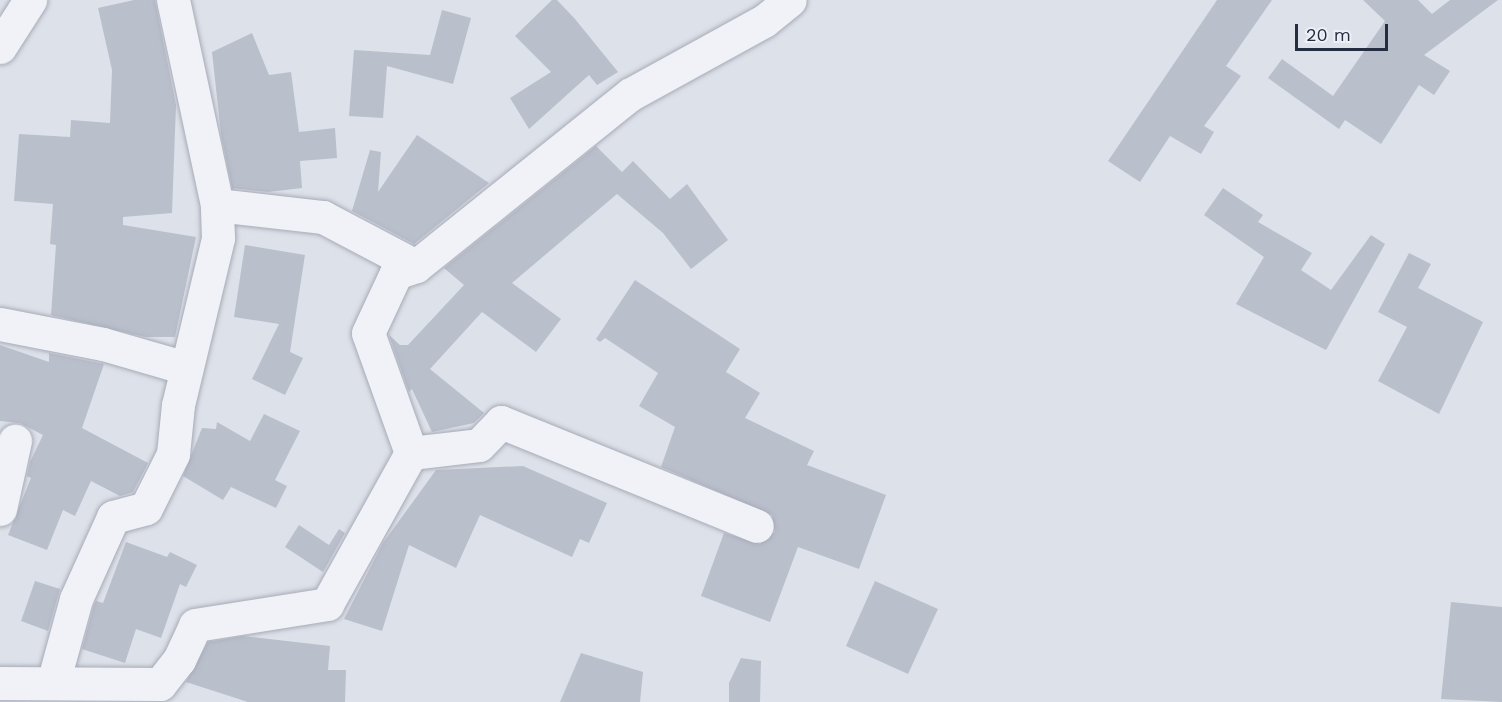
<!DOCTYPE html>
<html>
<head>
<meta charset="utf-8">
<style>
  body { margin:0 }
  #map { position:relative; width:1502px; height:702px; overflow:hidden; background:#dde1e9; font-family:"Work Sans",sans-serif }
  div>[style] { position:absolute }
  .building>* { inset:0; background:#babfcc }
  .roads { filter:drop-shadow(0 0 2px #a6abb7) drop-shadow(0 0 2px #a6abb7) }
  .minor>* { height:33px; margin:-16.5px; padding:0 16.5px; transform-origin:16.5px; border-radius:16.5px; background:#f0f2f7 }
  span { translate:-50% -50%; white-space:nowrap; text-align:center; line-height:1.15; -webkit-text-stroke:4.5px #edf0f6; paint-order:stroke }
  .scale { position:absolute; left:1295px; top:24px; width:93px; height:27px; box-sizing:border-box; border:3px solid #252d41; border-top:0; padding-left:8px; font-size:18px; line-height:21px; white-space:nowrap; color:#252d41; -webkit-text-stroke:4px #edf0f6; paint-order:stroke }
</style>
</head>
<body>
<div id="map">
  <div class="building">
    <i style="clip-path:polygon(134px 0,155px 0,176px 105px,172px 213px,123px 217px,123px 225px,196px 237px,175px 337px,145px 337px,51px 315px,56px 245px,50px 244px,53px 204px,14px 201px,19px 134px,70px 137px,71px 120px,110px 123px,112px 70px,98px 8px)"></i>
    <i style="clip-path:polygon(552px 0,557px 0,575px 19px,618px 72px,597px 85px,589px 75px,529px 129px,510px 98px,551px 72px,515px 36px)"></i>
    <i style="clip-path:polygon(1217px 0,1272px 0,1226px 66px,1241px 76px,1204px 126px,1214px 132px,1201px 154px,1170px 136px,1140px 182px,1108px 161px)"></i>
    <i style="clip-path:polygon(1363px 0,1418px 0,1432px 14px,1450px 0,1498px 0,1424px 55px,1450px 71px,1434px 95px,1419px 85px,1381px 144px,1345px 120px,1339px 129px,1268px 78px,1282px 59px,1333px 96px,1385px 21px)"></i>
    <i style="clip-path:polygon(442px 10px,471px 18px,453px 84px,387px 66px,383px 118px,349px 116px,354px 50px,430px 55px)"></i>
    <i style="clip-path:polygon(252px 33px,269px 75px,291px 72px,299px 132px,335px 128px,337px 158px,300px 161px,302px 188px,268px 192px,232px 188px,221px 134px,212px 52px)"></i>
    <i style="clip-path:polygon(417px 135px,489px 183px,414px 244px,352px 211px,370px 150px,381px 152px,378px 192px)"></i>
    <i style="clip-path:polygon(596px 146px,622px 172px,633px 161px,670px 199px,687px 184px,728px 240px,691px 269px,663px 233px,617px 194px,512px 283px,561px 319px,536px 352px,482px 312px,430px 369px,484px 413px,474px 423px,432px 432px,412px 389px,409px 392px,389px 335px,400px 345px,408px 345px,464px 285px,444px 268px)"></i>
    <i style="clip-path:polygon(1223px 188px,1263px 215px,1258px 222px,1312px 253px,1301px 270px,1331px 290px,1371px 235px,1385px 244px,1326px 350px,1236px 304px,1264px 257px,1204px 215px)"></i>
    <i style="clip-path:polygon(245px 245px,305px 255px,290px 352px,303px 358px,285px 395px,252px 379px,279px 324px,234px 317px)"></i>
    <i style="clip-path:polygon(1409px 253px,1431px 264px,1418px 288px,1483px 322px,1439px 414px,1378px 381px,1407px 327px,1378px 312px)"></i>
    <i style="clip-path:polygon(635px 280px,740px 349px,726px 372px,760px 393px,745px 418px,814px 451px,807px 465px,886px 495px,859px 569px,798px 547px,770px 622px,701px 596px,724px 533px,760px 544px,775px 532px,772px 515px,661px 467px,675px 427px,639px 406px,658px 373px,605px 338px,600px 342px,596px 339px)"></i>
    <i style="clip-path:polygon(0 345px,49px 362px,49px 353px,104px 364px,82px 428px,148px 463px,133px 492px,120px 496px,91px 481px,75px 516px,63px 510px,47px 550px,8px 535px,31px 478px,27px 476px,30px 462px,43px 435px,20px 423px,0 421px)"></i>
    <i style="clip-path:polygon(264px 414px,300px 431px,275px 480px,287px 486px,276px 508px,231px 487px,223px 500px,183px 476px,202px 428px,216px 429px,217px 422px,250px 441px)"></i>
    <i style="clip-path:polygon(523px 466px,607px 503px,589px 543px,580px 539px,572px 557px,480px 515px,456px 568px,409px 545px,382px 631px,344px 619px,383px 543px,436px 470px)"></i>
    <i style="clip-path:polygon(299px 525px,329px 545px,339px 529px,345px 533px,323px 572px,285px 547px)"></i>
    <i style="clip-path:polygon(126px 542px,167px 557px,170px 552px,197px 565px,186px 587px,180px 584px,161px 638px,136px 629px,125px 663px,82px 649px,94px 605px,96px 601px,103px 603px)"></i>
    <i style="clip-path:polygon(35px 581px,60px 589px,48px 631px,21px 621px)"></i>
    <i style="clip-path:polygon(875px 581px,938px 609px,908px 674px,846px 646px)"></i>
    <i style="clip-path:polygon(1451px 602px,1502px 607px,1502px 702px,1441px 699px)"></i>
    <i style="clip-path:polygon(243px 636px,330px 646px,328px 670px,346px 670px,345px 702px,248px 702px,186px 682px,208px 642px)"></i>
    <i style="clip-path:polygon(581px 653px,643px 672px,640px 702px,560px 702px)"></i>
    <i style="clip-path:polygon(741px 658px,761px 661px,760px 702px,729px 702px,729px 683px)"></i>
  </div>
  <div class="roads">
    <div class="minor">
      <i style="left:0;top:47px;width:56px;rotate:-57.4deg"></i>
      <i style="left:217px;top:205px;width:107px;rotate:6.5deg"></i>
      <i style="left:323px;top:217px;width:105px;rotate:27.8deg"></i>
      <i style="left:0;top:324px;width:105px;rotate:11deg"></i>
      <i style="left:103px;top:344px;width:86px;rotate:16.1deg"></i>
      <i style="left:411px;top:453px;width:68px;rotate:-6.7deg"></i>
      <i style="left:479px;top:445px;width:32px;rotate:-46deg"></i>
      <i style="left:501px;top:422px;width:276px;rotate:22.1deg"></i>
      <i style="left:0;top:509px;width:70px;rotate:-77.6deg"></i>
      <i style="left:0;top:683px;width:160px;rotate:0.4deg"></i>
      <i style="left:160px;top:684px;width:31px;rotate:-52deg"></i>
      <i style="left:179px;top:660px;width:38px;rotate:-65deg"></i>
      <i style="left:195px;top:625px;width:134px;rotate:-9deg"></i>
      <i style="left:327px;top:604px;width:173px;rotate:-60.9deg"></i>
      <i style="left:411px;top:453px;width:127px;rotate:-109.7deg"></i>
      <i style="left:368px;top:333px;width:66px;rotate:-65deg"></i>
      <i style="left:396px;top:273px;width:21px;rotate:-19deg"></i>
      <i style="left:416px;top:266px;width:275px;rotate:-38.7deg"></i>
      <i style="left:631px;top:94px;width:152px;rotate:-28.8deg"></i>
      <i style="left:764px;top:21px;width:33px;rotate:-39deg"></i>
      <i style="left:53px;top:683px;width:87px;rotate:-74.7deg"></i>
      <i style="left:76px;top:599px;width:90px;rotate:-65.7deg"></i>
      <i style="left:113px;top:517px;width:34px;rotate:-15deg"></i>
      <i style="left:146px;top:508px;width:60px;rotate:-63.4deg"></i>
      <i style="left:173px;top:454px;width:49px;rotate:-84.2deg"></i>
      <i style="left:178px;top:405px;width:172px;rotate:-76.5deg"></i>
      <i style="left:218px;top:238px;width:33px;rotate:-92deg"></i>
      <i style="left:217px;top:205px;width:210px;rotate:-102.1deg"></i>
    </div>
  </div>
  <div class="scale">20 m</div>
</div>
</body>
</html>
